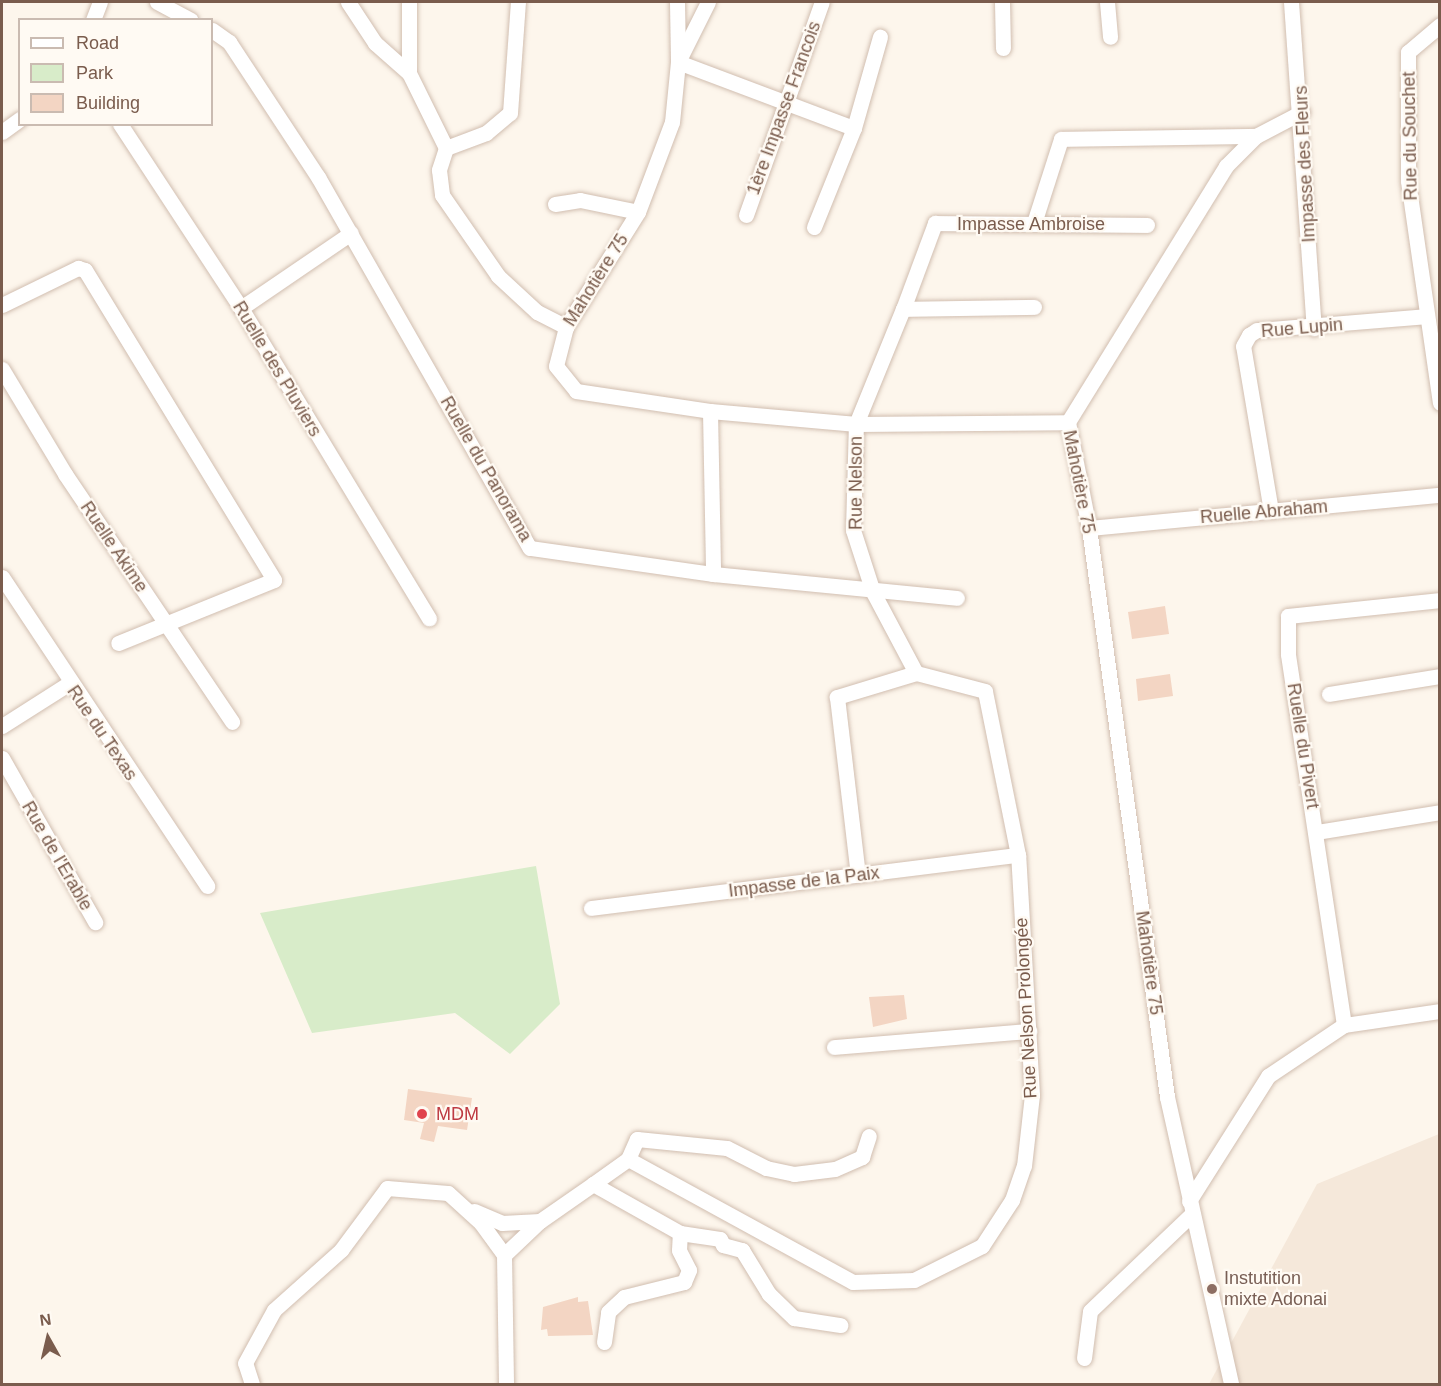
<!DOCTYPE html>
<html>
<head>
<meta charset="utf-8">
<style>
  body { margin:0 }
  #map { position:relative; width:1441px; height:1386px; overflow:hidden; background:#fdf6ec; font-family:Arial,sans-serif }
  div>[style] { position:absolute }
  .residential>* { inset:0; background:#f5e8da }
  .green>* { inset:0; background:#d8ecc9 }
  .building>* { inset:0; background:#f3d5c3 }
  .roads { filter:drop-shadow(0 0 2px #d1beb0) drop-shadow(0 0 2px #d1beb0) }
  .minor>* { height:15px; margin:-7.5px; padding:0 7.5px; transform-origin:7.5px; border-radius:7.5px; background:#fff }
  .dots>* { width:16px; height:16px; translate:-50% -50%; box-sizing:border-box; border:3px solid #fffaf3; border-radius:50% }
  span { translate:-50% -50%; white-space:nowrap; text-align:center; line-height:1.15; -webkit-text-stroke:4.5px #fffaf3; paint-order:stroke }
  .street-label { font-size:18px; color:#7a5c4d }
  .health-label { font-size:18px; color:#be3a42 }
  .left { translate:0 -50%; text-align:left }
  .education-label { font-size:18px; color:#785e54 }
  .frame { position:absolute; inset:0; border:3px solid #7a5c4d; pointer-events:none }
  .legend { position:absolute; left:18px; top:18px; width:195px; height:108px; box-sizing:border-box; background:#fffaf3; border:2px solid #cabbb1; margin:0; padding:8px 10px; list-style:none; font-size:18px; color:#7a5c4d }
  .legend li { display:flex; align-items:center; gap:12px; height:30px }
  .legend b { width:30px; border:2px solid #cabbb1 }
  .north { position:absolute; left:18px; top:1308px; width:60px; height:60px; -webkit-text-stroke:4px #fffaf3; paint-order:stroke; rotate:352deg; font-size:16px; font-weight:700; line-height:24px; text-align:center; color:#7a5c4d }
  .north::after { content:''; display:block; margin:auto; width:21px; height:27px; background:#7a5c4d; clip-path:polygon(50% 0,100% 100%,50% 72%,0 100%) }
</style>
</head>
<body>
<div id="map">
  <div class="residential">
    <i style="clip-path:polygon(1439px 1134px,1439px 1384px,1209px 1384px,1317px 1184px)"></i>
  </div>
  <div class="green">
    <i style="clip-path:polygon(536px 866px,560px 1004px,510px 1054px,455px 1013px,312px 1033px,260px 913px)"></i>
  </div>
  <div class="building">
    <i style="clip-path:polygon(1165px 606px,1169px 634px,1132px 639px,1128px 612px)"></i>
    <i style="clip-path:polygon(1170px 674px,1173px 696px,1138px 701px,1136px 679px)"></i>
    <i style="clip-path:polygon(904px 995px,907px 1019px,873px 1027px,869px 997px)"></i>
    <i style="clip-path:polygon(408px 1089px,472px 1098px,467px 1130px,438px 1126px,434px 1142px,420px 1139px,424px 1123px,404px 1120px)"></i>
    <i style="clip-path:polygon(578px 1297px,578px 1302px,588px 1301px,593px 1335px,548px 1336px,547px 1329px,541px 1330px,543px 1307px)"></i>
  </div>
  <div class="roads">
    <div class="minor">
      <i style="left:157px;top:2px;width:38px;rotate:28deg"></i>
      <i style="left:348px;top:2px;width:49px;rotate:56.6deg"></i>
      <i style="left:375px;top:43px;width:45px;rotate:41.4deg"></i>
      <i style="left:409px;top:2px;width:71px;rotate:90deg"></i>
      <i style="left:409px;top:73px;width:84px;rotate:63.7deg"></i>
      <i style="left:446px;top:148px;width:23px;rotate:108deg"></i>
      <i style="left:439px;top:170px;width:25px;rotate:83deg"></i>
      <i style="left:442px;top:195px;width:98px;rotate:55.3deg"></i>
      <i style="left:498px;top:276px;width:53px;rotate:42.7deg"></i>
      <i style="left:537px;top:312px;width:33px;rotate:27deg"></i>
      <i style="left:677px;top:2px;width:60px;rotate:89deg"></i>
      <i style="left:678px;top:62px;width:188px;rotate:20.6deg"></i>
      <i style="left:708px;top:2px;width:67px;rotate:116.6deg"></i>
      <i style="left:678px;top:62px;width:60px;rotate:95.7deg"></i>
      <i style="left:672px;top:122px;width:96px;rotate:110.7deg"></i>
      <i style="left:638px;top:212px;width:136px;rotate:122.1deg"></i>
      <i style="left:566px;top:327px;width:40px;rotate:104.4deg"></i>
      <i style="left:556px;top:366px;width:32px;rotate:51deg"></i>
      <i style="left:576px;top:391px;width:135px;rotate:8.5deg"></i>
      <i style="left:710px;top:411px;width:147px;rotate:5.1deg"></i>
      <i style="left:856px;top:424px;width:212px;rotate:-0.5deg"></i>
      <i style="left:1068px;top:422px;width:108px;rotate:78.8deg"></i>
      <i style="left:1089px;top:528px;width:574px;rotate:82.19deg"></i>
      <i style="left:1167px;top:1097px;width:294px;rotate:77.4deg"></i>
      <i style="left:1002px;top:2px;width:46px;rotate:88.8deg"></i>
      <i style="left:1107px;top:2px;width:35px;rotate:85deg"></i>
      <i style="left:1291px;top:2px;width:327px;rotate:86deg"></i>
      <i style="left:93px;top:20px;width:19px;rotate:-69deg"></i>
      <i style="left:1440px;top:25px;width:42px;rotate:139.8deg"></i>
      <i style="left:1408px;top:52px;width:129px;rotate:90deg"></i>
      <i style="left:1408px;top:181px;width:224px;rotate:81.8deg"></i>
      <i style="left:212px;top:30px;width:21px;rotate:35deg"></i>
      <i style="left:229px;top:42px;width:162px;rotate:56.6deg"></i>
      <i style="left:318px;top:177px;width:427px;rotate:60.3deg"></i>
      <i style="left:530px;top:548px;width:185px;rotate:8.1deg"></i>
      <i style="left:713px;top:574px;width:245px;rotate:5.6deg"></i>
      <i style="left:120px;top:124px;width:220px;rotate:56.7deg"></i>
      <i style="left:241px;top:308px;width:363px;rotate:58.8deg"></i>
      <i style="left:2px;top:132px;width:22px;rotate:-36deg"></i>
      <i style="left:446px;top:148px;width:43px;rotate:-20.6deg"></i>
      <i style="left:486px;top:133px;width:31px;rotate:-40deg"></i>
      <i style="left:510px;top:113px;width:111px;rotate:-85.9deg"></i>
      <i style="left:555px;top:204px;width:25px;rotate:-9deg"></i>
      <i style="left:580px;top:200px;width:59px;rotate:11.7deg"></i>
      <i style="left:746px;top:215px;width:226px;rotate:-70.4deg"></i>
      <i style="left:1034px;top:223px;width:88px;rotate:-72.2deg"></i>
      <i style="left:1061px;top:139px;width:195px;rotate:-0.9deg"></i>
      <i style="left:814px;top:227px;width:107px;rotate:-68deg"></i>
      <i style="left:854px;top:128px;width:95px;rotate:-74.1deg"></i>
      <i style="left:2px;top:305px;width:85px;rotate:-26deg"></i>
      <i style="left:78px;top:268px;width:7px;rotate:16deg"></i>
      <i style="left:85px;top:270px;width:363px;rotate:58.6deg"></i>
      <i style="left:274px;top:580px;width:168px;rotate:158deg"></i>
      <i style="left:241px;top:308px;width:133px;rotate:-34.3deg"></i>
      <i style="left:903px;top:309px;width:92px;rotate:-69.6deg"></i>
      <i style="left:935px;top:223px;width:212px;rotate:0.5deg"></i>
      <i style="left:2px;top:369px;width:122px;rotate:59deg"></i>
      <i style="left:65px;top:474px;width:299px;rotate:56deg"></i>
      <i style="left:710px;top:411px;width:163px;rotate:88.9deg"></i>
      <i style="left:1068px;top:422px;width:301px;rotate:-58.3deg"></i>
      <i style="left:1226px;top:166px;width:42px;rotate:-45deg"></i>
      <i style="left:1256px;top:136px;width:52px;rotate:-27.6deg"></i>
      <i style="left:1271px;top:511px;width:167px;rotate:-99.6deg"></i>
      <i style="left:1243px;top:346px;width:13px;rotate:-61deg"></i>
      <i style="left:1249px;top:335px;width:9px;rotate:-32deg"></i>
      <i style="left:1257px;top:330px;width:170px;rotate:-4.7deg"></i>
      <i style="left:1089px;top:528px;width:353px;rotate:-5.4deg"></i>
      <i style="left:2px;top:577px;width:371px;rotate:56.4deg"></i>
      <i style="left:916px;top:673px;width:92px;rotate:-118deg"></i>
      <i style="left:873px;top:592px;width:65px;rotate:-107.9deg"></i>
      <i style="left:853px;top:530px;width:106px;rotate:-88.4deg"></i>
      <i style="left:856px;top:424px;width:124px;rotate:-67.8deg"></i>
      <i style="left:903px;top:309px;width:131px;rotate:-0.9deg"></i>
      <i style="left:1329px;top:694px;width:112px;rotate:-9.2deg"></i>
      <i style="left:2px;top:726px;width:78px;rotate:-32.5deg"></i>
      <i style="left:2px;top:758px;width:189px;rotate:60.4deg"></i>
      <i style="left:1317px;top:832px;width:125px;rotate:-9.2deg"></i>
      <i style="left:591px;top:908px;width:430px;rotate:-7.1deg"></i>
      <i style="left:1344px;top:1025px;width:375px;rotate:-98.6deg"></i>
      <i style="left:1288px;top:654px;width:38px;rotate:-90deg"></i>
      <i style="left:1288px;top:616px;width:153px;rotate:-6deg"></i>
      <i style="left:834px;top:1047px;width:196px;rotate:-4.7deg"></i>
      <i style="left:628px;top:1159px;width:256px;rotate:28.7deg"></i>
      <i style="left:853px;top:1282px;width:61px;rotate:-1.9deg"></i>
      <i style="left:914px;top:1280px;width:76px;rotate:-26.6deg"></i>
      <i style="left:982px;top:1246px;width:55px;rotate:-56.9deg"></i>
      <i style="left:1012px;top:1200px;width:36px;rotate:-71deg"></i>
      <i style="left:1024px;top:1166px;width:71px;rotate:-83.6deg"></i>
      <i style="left:1032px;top:1095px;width:240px;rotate:-93.3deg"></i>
      <i style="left:1018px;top:855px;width:167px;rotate:-101.4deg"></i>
      <i style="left:985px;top:691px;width:71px;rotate:-165.4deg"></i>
      <i style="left:916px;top:673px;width:83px;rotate:163.1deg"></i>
      <i style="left:837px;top:697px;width:179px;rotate:83.3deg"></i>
      <i style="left:593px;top:1184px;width:43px;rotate:-35.5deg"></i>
      <i style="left:628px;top:1159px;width:22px;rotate:-66deg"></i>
      <i style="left:637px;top:1139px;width:90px;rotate:5.7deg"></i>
      <i style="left:727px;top:1148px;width:44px;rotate:27.1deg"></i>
      <i style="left:766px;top:1168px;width:29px;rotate:12deg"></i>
      <i style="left:794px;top:1174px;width:41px;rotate:-7deg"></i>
      <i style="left:835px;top:1169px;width:30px;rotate:-24deg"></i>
      <i style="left:862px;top:1157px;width:22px;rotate:-72deg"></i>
      <i style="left:1189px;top:1201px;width:148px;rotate:-57.7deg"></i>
      <i style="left:1268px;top:1076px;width:92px;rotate:-33.9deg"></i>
      <i style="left:1344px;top:1025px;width:97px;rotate:-8.3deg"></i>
      <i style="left:474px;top:1211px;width:30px;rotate:23deg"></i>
      <i style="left:502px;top:1223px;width:38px;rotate:-3deg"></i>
      <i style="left:540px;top:1221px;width:65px;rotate:-34.9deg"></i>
      <i style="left:593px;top:1184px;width:100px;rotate:29.4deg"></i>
      <i style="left:504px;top:1255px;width:50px;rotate:-43.4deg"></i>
      <i style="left:604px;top:1342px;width:30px;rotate:-82deg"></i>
      <i style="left:608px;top:1312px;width:22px;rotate:-43deg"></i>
      <i style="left:624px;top:1297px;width:62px;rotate:-14deg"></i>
      <i style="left:684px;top:1282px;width:13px;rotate:-67deg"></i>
      <i style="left:689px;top:1270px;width:22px;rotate:-117deg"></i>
      <i style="left:679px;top:1250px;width:17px;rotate:-87deg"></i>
      <i style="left:680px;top:1233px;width:40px;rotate:8.5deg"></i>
      <i style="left:720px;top:1239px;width:7px;rotate:63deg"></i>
      <i style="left:723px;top:1245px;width:20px;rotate:15deg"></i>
      <i style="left:742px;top:1250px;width:52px;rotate:58.5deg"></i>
      <i style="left:769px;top:1294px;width:35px;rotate:44deg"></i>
      <i style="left:794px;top:1318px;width:47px;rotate:8.7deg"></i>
      <i style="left:1084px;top:1358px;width:47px;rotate:-82.7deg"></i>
      <i style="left:1090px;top:1311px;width:141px;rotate:-43.6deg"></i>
      <i style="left:252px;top:1384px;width:22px;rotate:-108deg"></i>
      <i style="left:245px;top:1363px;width:60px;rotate:-61.3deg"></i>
      <i style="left:274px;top:1310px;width:90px;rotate:-41.8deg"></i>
      <i style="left:341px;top:1250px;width:77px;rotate:-53.4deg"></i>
      <i style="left:387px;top:1188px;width:61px;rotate:4.7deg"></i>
      <i style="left:448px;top:1193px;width:45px;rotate:42.3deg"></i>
      <i style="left:481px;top:1223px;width:39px;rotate:54deg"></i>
      <i style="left:504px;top:1255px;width:129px;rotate:89.1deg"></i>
    </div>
  </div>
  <div class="dots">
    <i style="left:422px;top:1114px;background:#e0444e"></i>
    <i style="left:1212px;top:1289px;background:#8d6e63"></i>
  </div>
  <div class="street-label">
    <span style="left:784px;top:108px;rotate:-70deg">1ère Impasse Francois</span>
    <span style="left:1410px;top:136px;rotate:-91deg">Rue du Souchet</span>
    <span style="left:1305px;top:164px;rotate:-93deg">Impasse des Fleurs</span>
    <span style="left:1031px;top:224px">Impasse Ambroise</span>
    <span style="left:596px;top:280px;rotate:-58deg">Mahotière 75</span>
    <span style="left:1302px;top:328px;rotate:-5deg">Rue Lupin</span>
    <span style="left:277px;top:369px;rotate:59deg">Ruelle des Pluviers</span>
    <span style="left:486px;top:469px;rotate:60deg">Ruelle du Panorama</span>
    <span style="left:1079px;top:482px;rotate:79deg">Mahotière 75</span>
    <span style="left:856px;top:483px;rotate:-90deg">Rue Nelson</span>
    <span style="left:1264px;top:512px;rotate:-5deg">Ruelle Abraham</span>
    <span style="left:114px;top:547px;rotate:56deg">Ruelle Akime</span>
    <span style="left:102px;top:733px;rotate:56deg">Rue du Texas</span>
    <span style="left:1303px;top:746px;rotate:81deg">Ruelle du Pivert</span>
    <span style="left:57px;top:856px;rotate:60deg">Rue de l'Erable</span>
    <span style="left:804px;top:882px;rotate:-7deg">Impasse de la Paix</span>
    <span style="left:1149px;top:963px;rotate:82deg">Mahotière 75</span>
    <span style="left:1026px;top:1008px;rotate:-93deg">Rue Nelson Prolongée</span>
  </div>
  <div class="health-label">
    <span class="left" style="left:436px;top:1114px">MDM</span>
  </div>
  <div class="education-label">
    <span class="left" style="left:1224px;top:1289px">Instutition<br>mixte Adonai</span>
  </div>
  <div class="frame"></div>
  <ul class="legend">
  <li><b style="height:8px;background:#fff"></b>Road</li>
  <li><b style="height:16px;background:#d8ecc9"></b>Park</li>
  <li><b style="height:16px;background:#f3d5c3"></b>Building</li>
  </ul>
  <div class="north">N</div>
</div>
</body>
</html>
